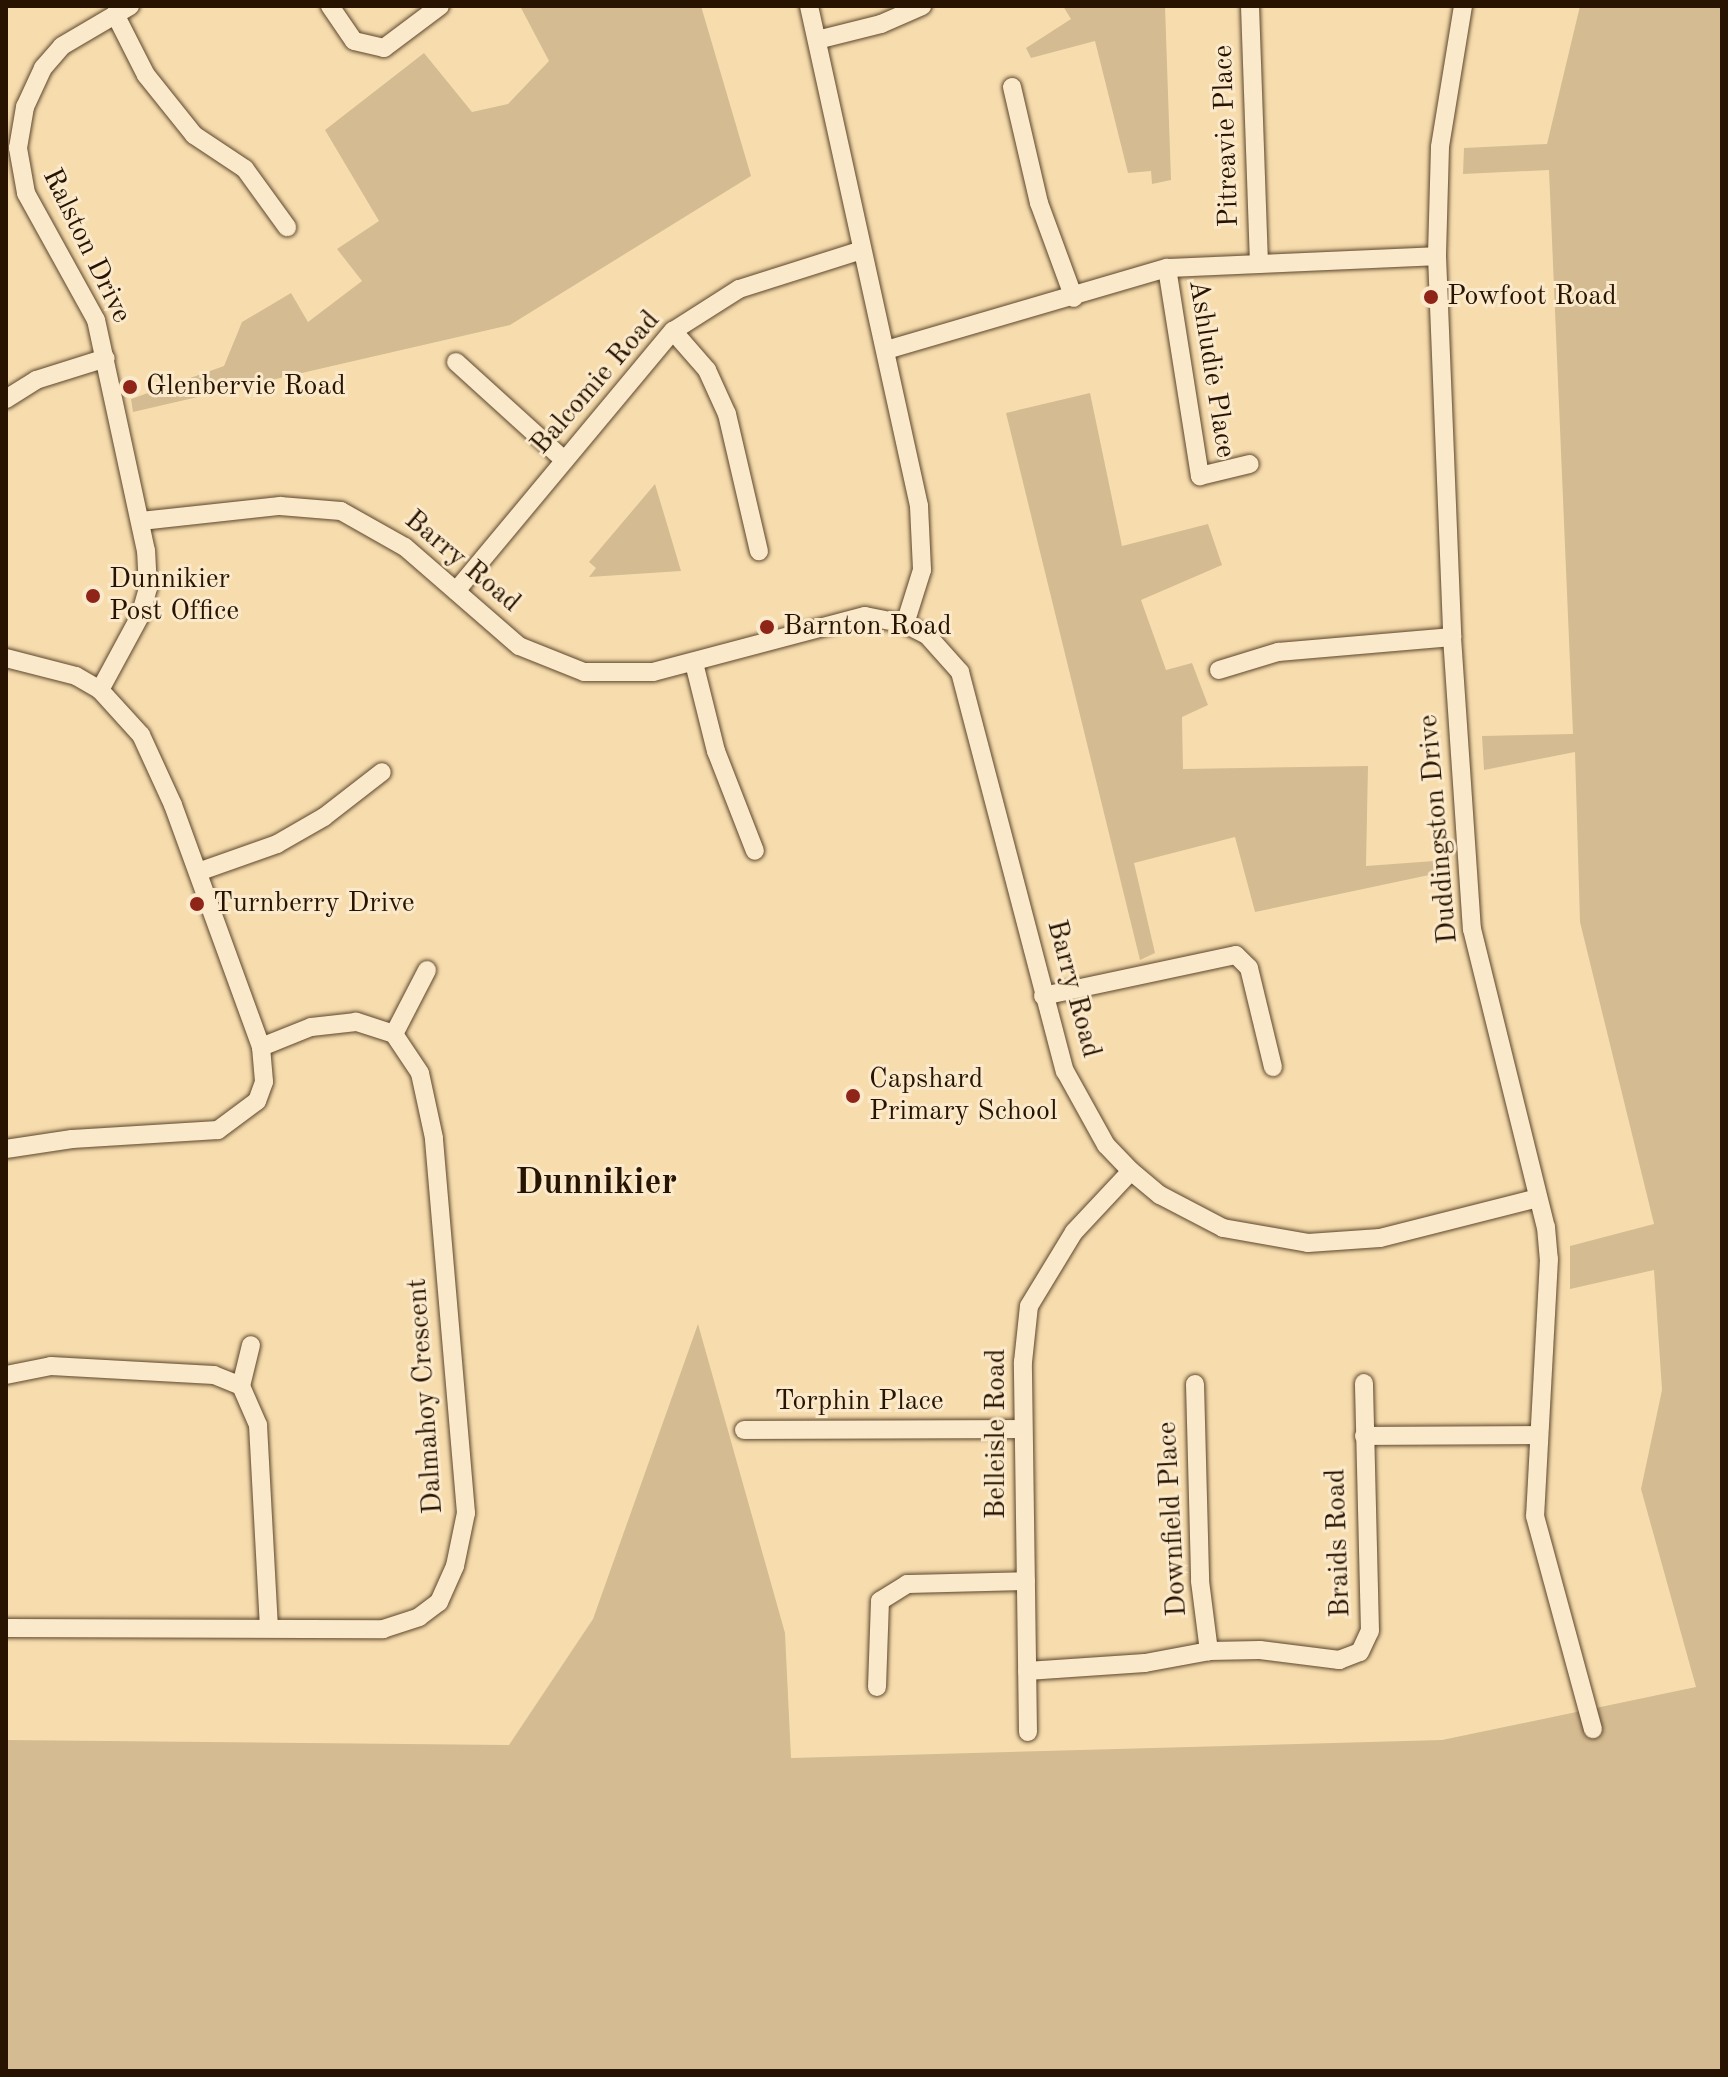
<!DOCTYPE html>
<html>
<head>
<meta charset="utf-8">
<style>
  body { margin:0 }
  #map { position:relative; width:1728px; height:2077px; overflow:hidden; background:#f7ddae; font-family:"Old Standard TT",serif }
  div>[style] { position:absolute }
  .green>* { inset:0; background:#d4bb91 }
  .roads { filter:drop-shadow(0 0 2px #5c462c) drop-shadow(0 0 2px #5c462c) }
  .minor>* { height:18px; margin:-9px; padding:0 9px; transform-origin:9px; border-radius:9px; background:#fae9ca }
  .dots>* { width:22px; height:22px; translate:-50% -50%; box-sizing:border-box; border:4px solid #fae9ca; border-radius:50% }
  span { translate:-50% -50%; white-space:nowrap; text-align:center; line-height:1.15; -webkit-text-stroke:6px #fae9ca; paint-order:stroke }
  .street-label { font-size:28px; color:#281301 }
  .poi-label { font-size:28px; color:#281301 }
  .left { translate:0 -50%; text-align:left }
  .district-label { font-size:36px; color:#281301; font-weight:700 }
  .frame { position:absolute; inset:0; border:8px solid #281301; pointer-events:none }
</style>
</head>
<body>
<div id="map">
  <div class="green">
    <i style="clip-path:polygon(520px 6px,701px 6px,751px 176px,510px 325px,133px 412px,131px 399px,224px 366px,242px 322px,291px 293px,308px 322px,362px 281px,337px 249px,379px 221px,325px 130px,424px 53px,472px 112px,508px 104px,549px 61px)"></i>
    <i style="clip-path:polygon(1063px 6px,1165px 6px,1171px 180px,1152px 184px,1151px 171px,1128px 173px,1095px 41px,1031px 58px,1026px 48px,1071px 19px)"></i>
    <i style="clip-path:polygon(1580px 6px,1722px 6px,1722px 2071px,6px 2071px,6px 1740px,509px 1745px,593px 1619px,698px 1324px,785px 1633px,791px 1758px,1442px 1740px,1696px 1687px,1641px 1489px,1662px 1390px,1654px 1270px,1570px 1289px,1570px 1246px,1654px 1224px,1580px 922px,1575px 752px,1484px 770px,1482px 736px,1573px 734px,1549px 170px,1463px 174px,1464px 148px,1547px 144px)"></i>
    <i style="clip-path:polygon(1090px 393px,1122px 546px,1208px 524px,1222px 565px,1141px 600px,1166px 670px,1192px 663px,1208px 705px,1182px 717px,1183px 769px,1368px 766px,1366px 866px,1448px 860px,1448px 871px,1255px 912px,1235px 837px,1134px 863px,1155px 953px,1140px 960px,1006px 413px)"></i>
    <i style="clip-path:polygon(655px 484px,681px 571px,589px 577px,596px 568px,589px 562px)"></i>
  </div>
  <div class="roads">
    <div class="minor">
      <i style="left:330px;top:6px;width:42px;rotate:55.6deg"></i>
      <i style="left:354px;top:41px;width:31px;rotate:13deg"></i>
      <i style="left:384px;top:48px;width:70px;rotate:-36.9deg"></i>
      <i style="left:809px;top:6px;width:512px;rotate:77.59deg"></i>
      <i style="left:919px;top:506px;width:64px;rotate:87.3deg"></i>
      <i style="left:922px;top:570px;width:57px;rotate:107.5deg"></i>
      <i style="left:1250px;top:6px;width:258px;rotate:88deg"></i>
      <i style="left:1463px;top:6px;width:143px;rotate:99.3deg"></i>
      <i style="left:1440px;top:147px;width:109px;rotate:91.6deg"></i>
      <i style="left:1437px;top:256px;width:381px;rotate:87.7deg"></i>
      <i style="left:1452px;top:637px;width:293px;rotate:86.1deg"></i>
      <i style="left:1472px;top:929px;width:307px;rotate:76.1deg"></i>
      <i style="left:1546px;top:1227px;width:32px;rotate:85deg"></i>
      <i style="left:1549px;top:1259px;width:257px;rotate:93.1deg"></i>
      <i style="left:1535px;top:1516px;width:221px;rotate:74.8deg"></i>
      <i style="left:115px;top:14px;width:68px;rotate:63.1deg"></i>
      <i style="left:146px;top:75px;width:77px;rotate:51.3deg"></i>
      <i style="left:194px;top:135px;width:61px;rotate:33.7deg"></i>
      <i style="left:245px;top:169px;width:72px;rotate:54.1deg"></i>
      <i style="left:817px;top:40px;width:66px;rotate:-14deg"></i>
      <i style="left:881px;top:24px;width:45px;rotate:-23.7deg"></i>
      <i style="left:1012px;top:87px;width:119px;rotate:76.9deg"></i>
      <i style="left:1039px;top:203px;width:101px;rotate:69.8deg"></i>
      <i style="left:1167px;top:268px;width:211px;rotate:81deg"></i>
      <i style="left:1200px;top:476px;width:51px;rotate:-13.5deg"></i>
      <i style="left:673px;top:331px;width:52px;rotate:48.9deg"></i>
      <i style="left:707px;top:370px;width:48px;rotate:65.6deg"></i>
      <i style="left:727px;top:414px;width:141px;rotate:76.9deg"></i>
      <i style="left:886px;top:350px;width:293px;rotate:-16.3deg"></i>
      <i style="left:1167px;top:268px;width:270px;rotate:-2.5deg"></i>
      <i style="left:456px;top:362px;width:146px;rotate:42.2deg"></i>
      <i style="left:6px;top:399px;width:36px;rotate:-32deg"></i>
      <i style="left:36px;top:380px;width:73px;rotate:-17.4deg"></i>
      <i style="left:141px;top:521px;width:140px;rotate:-6.2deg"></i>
      <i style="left:280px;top:506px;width:61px;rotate:4.7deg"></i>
      <i style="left:341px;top:511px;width:73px;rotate:29.4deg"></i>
      <i style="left:405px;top:547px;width:151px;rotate:41deg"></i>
      <i style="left:519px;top:646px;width:70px;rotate:21.8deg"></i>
      <i style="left:584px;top:672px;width:69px"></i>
      <i style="left:653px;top:672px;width:219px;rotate:-14.8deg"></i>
      <i style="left:865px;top:616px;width:41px;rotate:11.3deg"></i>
      <i style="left:905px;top:624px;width:25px;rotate:27deg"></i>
      <i style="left:927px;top:635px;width:50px;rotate:48.3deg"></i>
      <i style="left:960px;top:672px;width:413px;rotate:75.3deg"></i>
      <i style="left:1065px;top:1071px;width:85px;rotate:61deg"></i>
      <i style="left:1106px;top:1145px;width:36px;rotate:46deg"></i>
      <i style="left:1131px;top:1171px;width:38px;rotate:40deg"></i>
      <i style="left:1160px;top:1195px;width:71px;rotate:27.6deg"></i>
      <i style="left:1223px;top:1228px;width:86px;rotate:10deg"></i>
      <i style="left:1308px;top:1243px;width:72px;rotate:-4deg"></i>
      <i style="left:1380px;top:1238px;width:163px;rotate:-14.2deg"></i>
      <i style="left:456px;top:591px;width:339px;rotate:-50.2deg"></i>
      <i style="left:673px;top:331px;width:78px;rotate:-32.5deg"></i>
      <i style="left:739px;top:289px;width:129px;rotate:-17.6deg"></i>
      <i style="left:6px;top:658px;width:72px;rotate:14.4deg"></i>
      <i style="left:76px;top:676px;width:28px;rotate:30deg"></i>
      <i style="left:100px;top:690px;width:61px;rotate:47.7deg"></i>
      <i style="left:141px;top:735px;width:77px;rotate:65.4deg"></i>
      <i style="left:173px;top:805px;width:258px;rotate:70deg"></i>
      <i style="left:261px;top:1047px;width:35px;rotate:85deg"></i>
      <i style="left:264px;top:1082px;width:20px;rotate:110deg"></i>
      <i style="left:257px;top:1101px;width:49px;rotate:143.4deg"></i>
      <i style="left:218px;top:1130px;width:146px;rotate:176.5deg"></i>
      <i style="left:72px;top:1139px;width:67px;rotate:171.4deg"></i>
      <i style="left:694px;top:663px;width:91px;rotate:76deg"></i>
      <i style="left:716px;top:751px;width:107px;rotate:68.7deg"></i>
      <i style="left:1219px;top:670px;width:62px;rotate:-17deg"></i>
      <i style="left:1278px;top:652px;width:175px;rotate:-4.9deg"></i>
      <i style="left:100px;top:690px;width:84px;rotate:-61.6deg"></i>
      <i style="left:140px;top:616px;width:29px;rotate:-74deg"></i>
      <i style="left:148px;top:588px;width:37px;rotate:-93deg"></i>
      <i style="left:146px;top:551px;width:236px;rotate:-102.2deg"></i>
      <i style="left:96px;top:320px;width:145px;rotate:-118.9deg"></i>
      <i style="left:26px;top:193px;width:46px;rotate:-100.1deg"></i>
      <i style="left:18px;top:148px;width:42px;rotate:-80.3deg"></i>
      <i style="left:25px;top:107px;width:43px;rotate:-65.2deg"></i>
      <i style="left:43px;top:68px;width:29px;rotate:-49deg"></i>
      <i style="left:62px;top:46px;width:79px;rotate:-30.5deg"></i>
      <i style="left:198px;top:872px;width:84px;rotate:-19.5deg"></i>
      <i style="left:277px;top:844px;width:54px;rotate:-29.9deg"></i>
      <i style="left:324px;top:817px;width:73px;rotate:-37.8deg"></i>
      <i style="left:1043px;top:996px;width:197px;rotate:-12deg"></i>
      <i style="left:1236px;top:955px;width:18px;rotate:45deg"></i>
      <i style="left:1249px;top:968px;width:102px;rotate:76.4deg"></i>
      <i style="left:394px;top:1034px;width:72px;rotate:-62.7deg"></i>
      <i style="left:6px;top:1375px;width:46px;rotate:-11.3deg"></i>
      <i style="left:51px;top:1366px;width:163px;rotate:3.2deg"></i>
      <i style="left:214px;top:1375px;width:29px;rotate:22deg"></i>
      <i style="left:241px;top:1386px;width:43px;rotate:66.4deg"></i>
      <i style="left:258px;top:1425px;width:203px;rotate:86.9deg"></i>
      <i style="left:1195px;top:1384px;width:197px;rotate:88.5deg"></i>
      <i style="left:1200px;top:1581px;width:71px;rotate:82.7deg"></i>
      <i style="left:241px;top:1386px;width:42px;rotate:-76.3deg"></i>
      <i style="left:744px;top:1430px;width:279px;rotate:-0.2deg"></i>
      <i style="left:1364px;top:1436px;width:175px;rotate:-0.3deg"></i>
      <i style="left:6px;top:1628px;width:377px;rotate:0.2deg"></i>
      <i style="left:383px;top:1629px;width:38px;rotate:-18deg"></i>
      <i style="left:419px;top:1617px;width:25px;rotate:-37deg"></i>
      <i style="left:439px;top:1602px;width:39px;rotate:-66deg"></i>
      <i style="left:455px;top:1566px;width:54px;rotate:-78.3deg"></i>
      <i style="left:466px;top:1513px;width:376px;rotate:-94.9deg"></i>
      <i style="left:434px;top:1138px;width:66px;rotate:-102.2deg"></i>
      <i style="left:420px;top:1073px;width:47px;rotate:-123.7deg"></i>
      <i style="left:394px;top:1034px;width:40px;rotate:-162deg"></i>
      <i style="left:356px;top:1022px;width:45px;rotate:173.7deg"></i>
      <i style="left:311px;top:1027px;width:54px;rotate:158.2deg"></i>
      <i style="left:1027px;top:1671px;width:118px;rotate:-3.9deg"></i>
      <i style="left:1145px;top:1663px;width:65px;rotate:-10.6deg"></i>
      <i style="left:1209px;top:1651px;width:51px;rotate:-1.1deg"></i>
      <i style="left:1260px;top:1650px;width:80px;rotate:7.2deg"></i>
      <i style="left:1339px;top:1660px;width:22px;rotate:-21deg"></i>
      <i style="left:1360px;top:1652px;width:23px;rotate:-65deg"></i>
      <i style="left:1370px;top:1631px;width:248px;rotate:-91.4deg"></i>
      <i style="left:877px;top:1687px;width:86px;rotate:-88deg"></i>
      <i style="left:880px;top:1601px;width:32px;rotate:-32deg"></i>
      <i style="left:907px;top:1584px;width:119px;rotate:-1.4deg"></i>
      <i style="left:1028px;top:1732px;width:370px;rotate:-90.8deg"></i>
      <i style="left:1023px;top:1362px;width:56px;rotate:-83.9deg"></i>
      <i style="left:1029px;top:1306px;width:87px;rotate:-58.7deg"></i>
      <i style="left:1074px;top:1232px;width:83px;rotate:-46.9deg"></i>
    </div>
  </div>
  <div class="dots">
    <i style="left:1431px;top:297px;background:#8f2418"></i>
    <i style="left:130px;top:387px;background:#8f2418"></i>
    <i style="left:93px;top:596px;background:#8f2418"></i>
    <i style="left:767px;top:627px;background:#8f2418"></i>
    <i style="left:197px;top:904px;background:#8f2418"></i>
    <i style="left:853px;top:1096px;background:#8f2418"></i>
  </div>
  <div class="street-label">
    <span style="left:1227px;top:136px;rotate:-92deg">Pitreavie Place</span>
    <span style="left:86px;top:246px;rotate:64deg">Ralston Drive</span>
    <span style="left:1211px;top:369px;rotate:81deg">Ashludie Place</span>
    <span style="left:596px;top:383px;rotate:-49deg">Balcomie Road</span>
    <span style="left:462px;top:562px;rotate:40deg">Barry Road</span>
    <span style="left:1439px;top:829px;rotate:-95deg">Duddingston Drive</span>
    <span style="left:1073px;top:989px;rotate:75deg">Barry Road</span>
    <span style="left:426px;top:1396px;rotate:-94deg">Dalmahoy Crescent</span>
    <span style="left:859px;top:1402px">Torphin Place</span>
    <span style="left:997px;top:1434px;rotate:-90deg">Belleisle Road</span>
    <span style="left:1173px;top:1519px;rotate:-93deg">Downfield Place</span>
    <span style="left:1339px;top:1543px;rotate:-92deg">Braids Road</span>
  </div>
  <div class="poi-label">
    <span class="left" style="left:1447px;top:297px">Powfoot Road</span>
    <span class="left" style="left:146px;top:387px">Glenbervie Road</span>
    <span class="left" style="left:109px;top:596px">Dunnikier<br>Post Office</span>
    <span class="left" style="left:783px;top:627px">Barnton Road</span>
    <span class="left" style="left:213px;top:904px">Turnberry Drive</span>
    <span class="left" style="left:869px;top:1096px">Capshard<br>Primary School</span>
  </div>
  <div class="district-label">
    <span style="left:596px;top:1185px">Dunnikier</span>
  </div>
  <div class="frame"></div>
</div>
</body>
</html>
